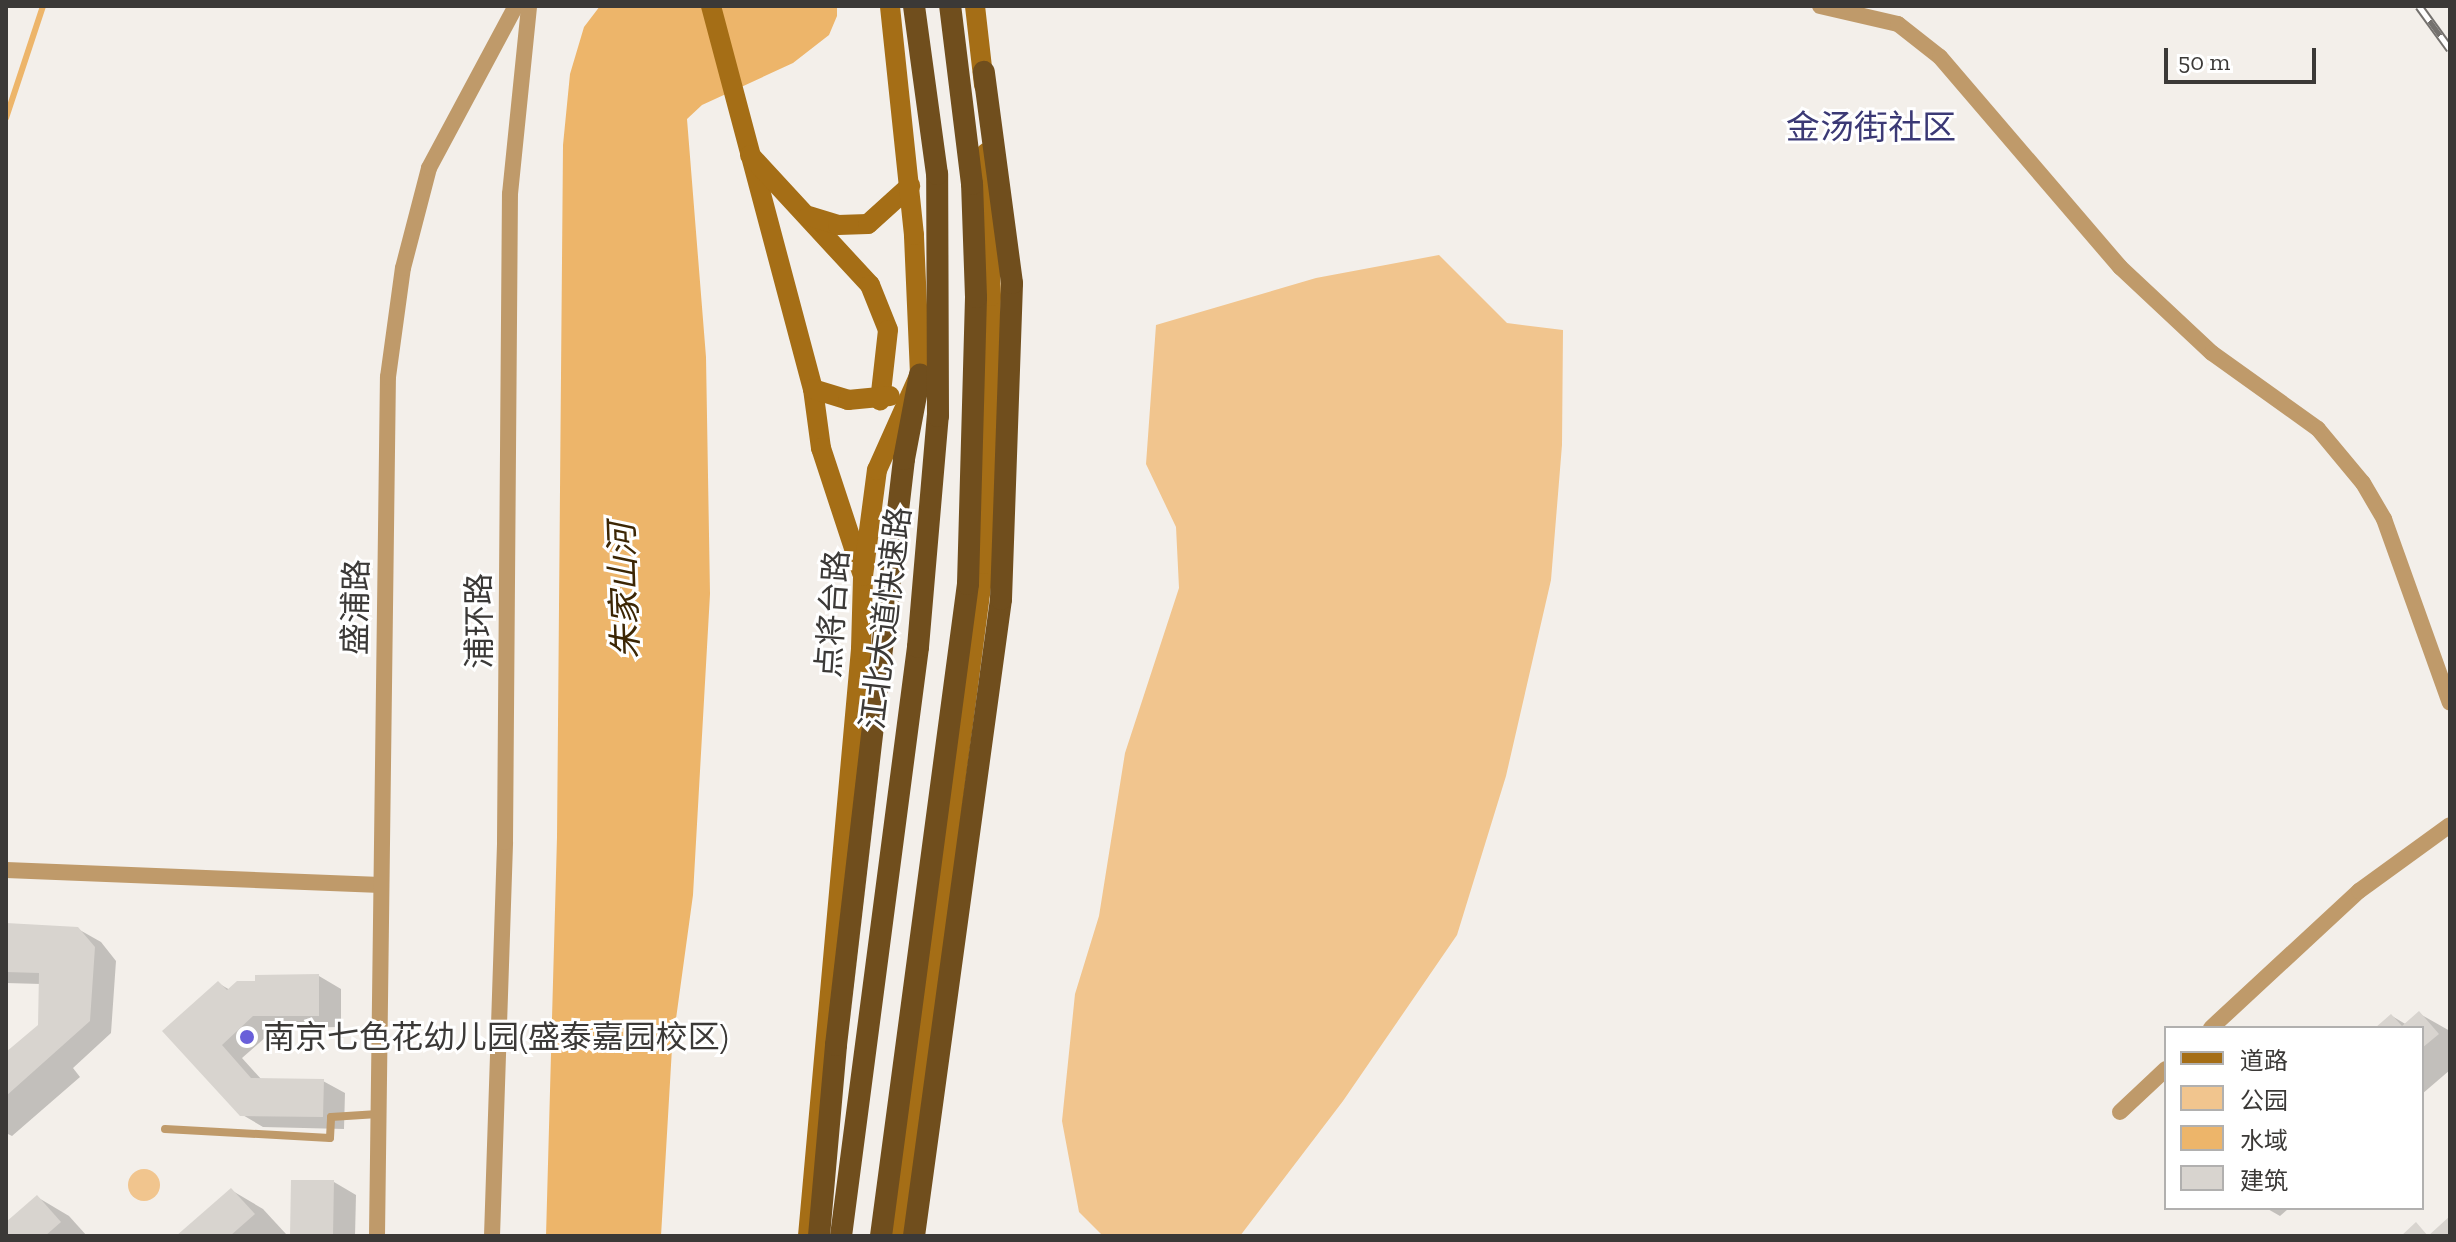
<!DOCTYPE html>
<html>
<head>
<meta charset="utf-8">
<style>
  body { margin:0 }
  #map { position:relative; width:2456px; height:1242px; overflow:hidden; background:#f3efea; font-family:"Zilla Slab","Noto Sans SC",serif }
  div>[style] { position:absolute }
  .green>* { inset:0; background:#f1c58e }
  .round { border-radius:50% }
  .water>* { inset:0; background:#edb56a }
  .shadow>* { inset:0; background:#0003 }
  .stream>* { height:6px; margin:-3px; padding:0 3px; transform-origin:3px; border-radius:3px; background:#edb56a }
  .building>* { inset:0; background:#d8d4cf }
  .service>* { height:8px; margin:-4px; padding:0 4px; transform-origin:4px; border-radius:4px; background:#bf9a6a }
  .minor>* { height:16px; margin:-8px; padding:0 8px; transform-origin:8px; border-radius:8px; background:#bf9a6a }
  .secondary>* { height:20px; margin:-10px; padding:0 10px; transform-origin:10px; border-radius:10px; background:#a56e16 }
  .trunk>* { height:22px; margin:-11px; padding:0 11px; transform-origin:11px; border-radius:11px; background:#704e1d }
  .rail>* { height:9px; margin-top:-4.5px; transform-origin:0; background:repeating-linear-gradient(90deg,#fff 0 18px,#74716e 0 36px); box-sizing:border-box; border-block:2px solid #74716e }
  .dots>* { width:22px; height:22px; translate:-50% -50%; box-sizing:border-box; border:4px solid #fff; border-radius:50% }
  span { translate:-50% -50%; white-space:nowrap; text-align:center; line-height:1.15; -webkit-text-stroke:6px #fff; paint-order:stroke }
  .street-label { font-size:32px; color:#3b3937 }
  .poi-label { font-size:32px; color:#3b3937 }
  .left { translate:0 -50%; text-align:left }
  .neighbourhood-label { font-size:34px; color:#3b3975 }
  .water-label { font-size:34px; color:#3c2604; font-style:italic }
  .frame { position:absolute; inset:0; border:8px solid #3b3937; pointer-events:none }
  .legend { position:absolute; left:2164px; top:1026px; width:260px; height:184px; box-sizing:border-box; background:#fff; border:2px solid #b1b0af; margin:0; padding:10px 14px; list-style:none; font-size:24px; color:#3b3937 }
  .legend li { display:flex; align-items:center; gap:16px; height:40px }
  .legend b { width:40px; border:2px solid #b1b0af }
  .scale { position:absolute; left:2164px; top:48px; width:152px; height:36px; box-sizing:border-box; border:4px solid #3b3937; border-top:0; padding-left:10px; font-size:24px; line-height:28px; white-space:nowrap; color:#3b3937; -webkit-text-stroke:6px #fff; paint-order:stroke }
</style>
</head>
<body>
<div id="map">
  <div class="green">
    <i style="clip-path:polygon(1439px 255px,1507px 323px,1563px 330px,1562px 445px,1551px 580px,1506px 776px,1457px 935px,1343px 1101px,1240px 1236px,1103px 1236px,1079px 1212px,1062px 1121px,1075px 994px,1099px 916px,1125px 753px,1179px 588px,1176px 527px,1146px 464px,1156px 325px,1316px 278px)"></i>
    <i class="round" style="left:128px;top:1169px;width:32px;height:32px"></i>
  </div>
  <div class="water">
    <i style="clip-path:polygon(600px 6px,837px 6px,837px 16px,829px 35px,793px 63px,702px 105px,687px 119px,706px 357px,710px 594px,693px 895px,672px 1048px,661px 1236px,546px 1236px,557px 837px,563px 145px,570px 74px,584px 27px)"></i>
  </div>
  <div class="shadow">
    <i style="clip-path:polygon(6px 925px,78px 929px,101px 942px,116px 961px,111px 1033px,73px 1068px,80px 1077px,12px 1136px,6px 1133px,6px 1055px,40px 1026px,41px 984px,6px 983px)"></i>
    <i style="clip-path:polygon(319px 976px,341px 989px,341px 1027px,276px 1028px,242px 1058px,262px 1080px,323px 1081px,345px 1093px,344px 1129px,263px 1127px,241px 1114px,165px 1031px,218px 983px,230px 990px)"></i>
    <i style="clip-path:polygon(2420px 1014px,2450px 1031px,2450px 1070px,2422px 1094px,2422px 1028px,2378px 1028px,2392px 1016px,2407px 1025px)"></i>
    <i style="clip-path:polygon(334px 1182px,356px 1195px,355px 1236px,292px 1236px)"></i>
    <i style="clip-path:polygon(231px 1190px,263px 1209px,286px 1234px,179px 1236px)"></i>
    <i style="clip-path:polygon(37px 1197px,69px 1216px,87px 1236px,6px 1236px,6px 1225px)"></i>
    <i style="clip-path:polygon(2266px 1208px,2289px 1208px,2280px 1216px)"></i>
  </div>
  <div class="stream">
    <i style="left:6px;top:118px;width:118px;rotate:-71.7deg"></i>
  </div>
  <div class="building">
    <i style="clip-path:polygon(6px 923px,78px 927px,95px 947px,90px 1021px,6px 1096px,6px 1052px,38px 1025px,39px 973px,6px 972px)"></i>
    <i style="clip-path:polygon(319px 974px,319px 1016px,253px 1016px,222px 1045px,251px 1078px,324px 1079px,323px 1117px,240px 1116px,162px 1031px,218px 981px,227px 990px,237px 981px,255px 981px,255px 975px)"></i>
    <i style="clip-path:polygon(2419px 1011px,2439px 1034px,2422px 1048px,2422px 1028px,2375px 1028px,2391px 1014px,2402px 1026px)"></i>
    <i style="clip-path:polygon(291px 1180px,334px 1180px,333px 1236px,290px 1236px)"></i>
    <i style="clip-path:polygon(231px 1188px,255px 1214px,230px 1236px,176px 1236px)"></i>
    <i style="clip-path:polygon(37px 1195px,61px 1222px,45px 1236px,6px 1236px,6px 1222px)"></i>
    <i style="clip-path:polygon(2450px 1216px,2450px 1236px,2401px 1236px,2416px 1222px,2428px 1236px)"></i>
  </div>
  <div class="service">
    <i style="left:165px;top:1129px;width:165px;rotate:3.1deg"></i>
    <i style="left:330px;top:1138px;width:21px;rotate:-87deg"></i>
    <i style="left:331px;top:1117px;width:47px;rotate:-3.7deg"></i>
  </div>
  <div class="minor">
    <i style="left:1820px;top:6px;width:80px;rotate:13deg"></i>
    <i style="left:1898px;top:24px;width:53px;rotate:38.2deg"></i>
    <i style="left:1940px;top:57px;width:277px;rotate:49.4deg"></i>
    <i style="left:2120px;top:267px;width:126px;rotate:43.1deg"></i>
    <i style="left:2212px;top:353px;width:130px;rotate:35.6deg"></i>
    <i style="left:2318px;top:429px;width:70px;rotate:50.2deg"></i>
    <i style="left:2363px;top:483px;width:42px;rotate:59.7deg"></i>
    <i style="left:2384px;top:519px;width:195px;rotate:70.3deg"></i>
    <i style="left:6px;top:870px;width:375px;rotate:2.3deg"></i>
    <i style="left:2211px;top:1028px;width:202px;rotate:-42.8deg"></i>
    <i style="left:2359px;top:891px;width:112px;rotate:-36deg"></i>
    <i style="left:2120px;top:1112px;width:63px;rotate:-43.1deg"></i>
    <i style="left:377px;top:1236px;width:859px;rotate:-89.27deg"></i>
    <i style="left:388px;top:377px;width:110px;rotate:-82.2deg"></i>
    <i style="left:403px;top:268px;width:103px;rotate:-75.4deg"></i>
    <i style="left:429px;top:168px;width:184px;rotate:-61.8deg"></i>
    <i style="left:492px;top:1236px;width:394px;rotate:-88.1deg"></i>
    <i style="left:505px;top:842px;width:648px;rotate:-89.56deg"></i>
    <i style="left:510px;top:194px;width:189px;rotate:-84.2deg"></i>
  </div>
  <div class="secondary">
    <i style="left:711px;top:6px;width:396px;rotate:75.1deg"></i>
    <i style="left:813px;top:389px;width:60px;rotate:82.3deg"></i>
    <i style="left:821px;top:448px;width:132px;rotate:71.8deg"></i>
    <i style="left:975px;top:6px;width:80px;rotate:83.5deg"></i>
    <i style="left:750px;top:155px;width:177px;rotate:47.3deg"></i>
    <i style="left:870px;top:285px;width:48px;rotate:68.2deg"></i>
    <i style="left:888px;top:330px;width:71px;rotate:96.4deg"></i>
    <i style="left:809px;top:216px;width:30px;rotate:17deg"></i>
    <i style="left:838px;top:225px;width:30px;rotate:-2deg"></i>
    <i style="left:868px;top:224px;width:57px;rotate:-42.1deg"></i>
    <i style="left:813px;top:389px;width:37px;rotate:17deg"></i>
    <i style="left:848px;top:400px;width:42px;rotate:-5.4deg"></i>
    <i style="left:808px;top:1236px;width:589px;rotate:-84.84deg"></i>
    <i style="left:861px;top:649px;width:73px;rotate:-88.4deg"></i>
    <i style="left:863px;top:576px;width:107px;rotate:-82.5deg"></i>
    <i style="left:877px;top:470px;width:105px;rotate:-65.9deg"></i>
    <i style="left:920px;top:374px;width:139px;rotate:-92.5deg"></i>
    <i style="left:914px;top:235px;width:230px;rotate:-96deg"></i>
    <i style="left:896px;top:1236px;width:678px;rotate:-82.54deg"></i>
    <i style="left:984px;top:564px;width:268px;rotate:-88.5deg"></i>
    <i style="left:991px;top:296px;width:143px;rotate:-92deg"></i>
  </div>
  <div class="trunk">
    <i style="left:819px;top:1236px;width:192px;rotate:-84.9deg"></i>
    <i style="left:836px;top:1045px;width:590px;rotate:-83.38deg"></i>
    <i style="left:904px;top:459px;width:86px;rotate:-79.3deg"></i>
    <i style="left:841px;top:1236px;width:594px;rotate:-82.55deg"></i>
    <i style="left:918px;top:647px;width:232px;rotate:-85.1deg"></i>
    <i style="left:938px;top:416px;width:242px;rotate:-90.2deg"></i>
    <i style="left:937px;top:174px;width:170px;rotate:-97.8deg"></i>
    <i style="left:881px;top:1236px;width:658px;rotate:-82.4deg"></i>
    <i style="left:968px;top:584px;width:287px;rotate:-88.4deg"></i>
    <i style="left:976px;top:297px;width:113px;rotate:-92deg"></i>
    <i style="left:972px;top:184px;width:179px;rotate:-97deg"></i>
    <i style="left:914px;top:1236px;width:643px;rotate:-82.22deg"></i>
    <i style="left:1001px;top:599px;width:316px;rotate:-88deg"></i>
    <i style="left:1012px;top:283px;width:213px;rotate:-97.6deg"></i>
  </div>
  <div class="rail">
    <i style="left:2419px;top:6px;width:53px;rotate:54.2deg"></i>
  </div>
  <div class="dots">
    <i style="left:247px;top:1037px;background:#695fd9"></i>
  </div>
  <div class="street-label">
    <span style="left:356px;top:607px;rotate:-89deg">盛浦路</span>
    <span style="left:833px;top:614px;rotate:-86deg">点将台路</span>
    <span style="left:886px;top:618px;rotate:-83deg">江北大道快速路</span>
    <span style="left:479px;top:621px;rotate:-90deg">浦环路</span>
  </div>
  <div class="poi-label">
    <span class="left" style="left:263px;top:1037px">南京七色花幼儿园(盛泰嘉园校区)</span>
  </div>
  <div class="neighbourhood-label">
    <span style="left:1871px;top:128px">金汤街社区</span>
  </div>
  <div class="water-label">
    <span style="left:624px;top:591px;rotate:-92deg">朱家山河</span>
  </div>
  <div class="frame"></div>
  <ul class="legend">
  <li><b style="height:10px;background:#a56e16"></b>道路</li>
  <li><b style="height:22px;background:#f1c58e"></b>公园</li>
  <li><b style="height:22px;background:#edb56a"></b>水域</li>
  <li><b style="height:22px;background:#d8d4cf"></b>建筑</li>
  </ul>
  <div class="scale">50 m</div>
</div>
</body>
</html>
